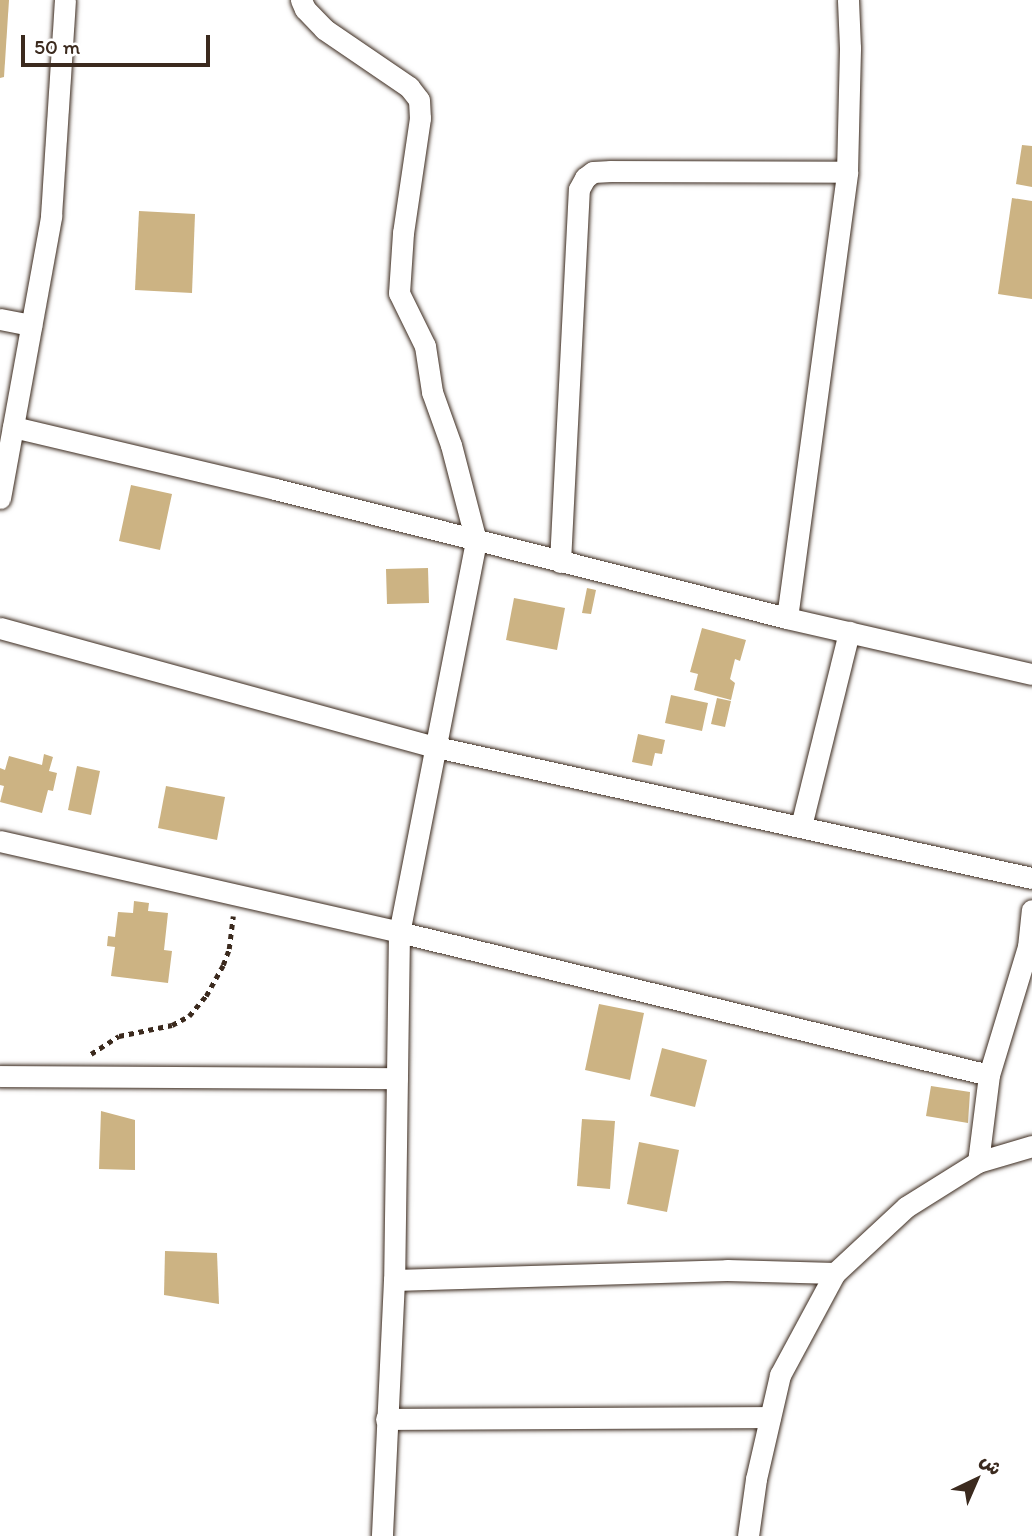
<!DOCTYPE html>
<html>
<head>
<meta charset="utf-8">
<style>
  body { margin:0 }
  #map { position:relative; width:1032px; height:1536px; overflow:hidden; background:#fff; font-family:Itim,"Playpen Sans Arabic",sans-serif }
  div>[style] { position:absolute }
  .building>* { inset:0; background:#ccb383 }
  .path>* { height:4.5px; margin-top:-2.25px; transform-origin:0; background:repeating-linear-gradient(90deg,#3b2a1e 0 5px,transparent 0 10px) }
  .roads { filter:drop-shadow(0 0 2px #3b2a1e) drop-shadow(0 0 2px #3b2a1e) }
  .street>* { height:21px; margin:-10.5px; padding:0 10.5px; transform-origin:10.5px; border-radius:10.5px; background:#fff }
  span { translate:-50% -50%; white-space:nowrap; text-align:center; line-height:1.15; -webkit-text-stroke:6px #fff; paint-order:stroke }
  .north { position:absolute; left:941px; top:1445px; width:70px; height:70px; -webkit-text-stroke:5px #fff; paint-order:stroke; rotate:44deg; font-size:19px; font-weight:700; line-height:28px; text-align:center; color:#3b2a1e }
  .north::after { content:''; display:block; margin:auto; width:24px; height:32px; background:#3b2a1e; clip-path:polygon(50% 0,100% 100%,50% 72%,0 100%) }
  .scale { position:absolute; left:21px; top:35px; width:189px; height:32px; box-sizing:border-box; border:4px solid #3b2a1e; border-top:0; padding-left:9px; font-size:21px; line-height:24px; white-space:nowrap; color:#3b2a1e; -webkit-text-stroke:5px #fff; paint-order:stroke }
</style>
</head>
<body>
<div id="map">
  <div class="building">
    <i style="clip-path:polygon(0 0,9px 0,4px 77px,0 78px)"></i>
    <i style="clip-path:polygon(1022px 145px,1032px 146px,1032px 187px,1016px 184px)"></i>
    <i style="clip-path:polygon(1012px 198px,1032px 201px,1032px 299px,998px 294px)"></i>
    <i style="clip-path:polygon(139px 211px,195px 214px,192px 293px,135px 290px)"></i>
    <i style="clip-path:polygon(131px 485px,172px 494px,160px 550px,119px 541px)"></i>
    <i style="clip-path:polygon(428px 568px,429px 603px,387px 604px,386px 569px)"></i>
    <i style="clip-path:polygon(587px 588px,596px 590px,591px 614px,582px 613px)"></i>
    <i style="clip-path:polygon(514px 598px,565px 608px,557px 650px,506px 640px)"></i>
    <i style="clip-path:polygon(702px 628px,746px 640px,740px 661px,735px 659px,730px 679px,735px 683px,731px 700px,694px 690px,698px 674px,690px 672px)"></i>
    <i style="clip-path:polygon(671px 695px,708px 703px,702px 731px,665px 723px)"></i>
    <i style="clip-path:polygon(717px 698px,731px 701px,725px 727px,711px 724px)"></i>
    <i style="clip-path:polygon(638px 734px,665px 740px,662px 754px,655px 753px,652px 766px,632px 762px)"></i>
    <i style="clip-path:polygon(44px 754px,53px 757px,49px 771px,57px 773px,53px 791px,48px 790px,42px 813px,0 802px,4px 786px,0 785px,0 768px,5px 770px,9px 756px,42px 765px)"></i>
    <i style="clip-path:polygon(77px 766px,100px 771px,91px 815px,68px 810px)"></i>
    <i style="clip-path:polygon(166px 786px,225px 797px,217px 840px,158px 828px)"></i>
    <i style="clip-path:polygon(134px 901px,149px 903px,148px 911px,168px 913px,164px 950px,172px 951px,168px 983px,111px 976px,115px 947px,107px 946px,108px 936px,115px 937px,118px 912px,133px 913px)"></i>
    <i style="clip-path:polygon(599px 1004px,644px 1013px,630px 1080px,585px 1070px)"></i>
    <i style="clip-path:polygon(662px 1048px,707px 1060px,695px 1107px,650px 1096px)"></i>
    <i style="clip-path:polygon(931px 1086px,970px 1092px,968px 1123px,926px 1116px)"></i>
    <i style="clip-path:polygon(101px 1111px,135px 1120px,135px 1170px,99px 1169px)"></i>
    <i style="clip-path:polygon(582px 1119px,615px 1121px,610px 1189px,577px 1186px)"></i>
    <i style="clip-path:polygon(639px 1142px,679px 1150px,667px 1212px,627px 1204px)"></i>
    <i style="clip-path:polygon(165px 1251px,217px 1253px,219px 1304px,164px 1295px)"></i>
  </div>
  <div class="path">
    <i style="left:91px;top:1054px;width:33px;rotate:-33deg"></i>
    <i style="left:119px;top:1036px;width:54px;rotate:-11.7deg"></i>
    <i style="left:172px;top:1025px;width:19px;rotate:-28deg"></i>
    <i style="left:189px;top:1016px;width:26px;rotate:-50deg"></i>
    <i style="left:206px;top:996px;width:35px;rotate:-61deg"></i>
    <i style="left:223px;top:965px;width:17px;rotate:-69deg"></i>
    <i style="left:229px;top:949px;width:33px;rotate:-83deg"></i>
  </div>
  <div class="roads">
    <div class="street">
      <i style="left:301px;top:0;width:10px;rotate:66deg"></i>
      <i style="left:305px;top:9px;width:28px;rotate:46deg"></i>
      <i style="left:324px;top:29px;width:103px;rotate:34.3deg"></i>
      <i style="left:409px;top:87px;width:16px;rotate:52deg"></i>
      <i style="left:419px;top:100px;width:18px;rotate:87deg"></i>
      <i style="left:420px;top:118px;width:116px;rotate:98.4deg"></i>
      <i style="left:403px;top:233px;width:60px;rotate:93.8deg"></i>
      <i style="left:399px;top:293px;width:59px;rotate:63.9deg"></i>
      <i style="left:425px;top:346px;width:47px;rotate:81.3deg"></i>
      <i style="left:432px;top:392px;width:56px;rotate:70.3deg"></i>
      <i style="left:451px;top:445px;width:99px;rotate:75.4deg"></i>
      <i style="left:476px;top:541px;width:399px;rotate:101.1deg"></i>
      <i style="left:399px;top:932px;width:348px;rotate:90.8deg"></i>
      <i style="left:394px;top:1280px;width:256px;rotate:92.7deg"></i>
      <i style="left:0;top:319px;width:32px;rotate:11deg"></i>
      <i style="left:13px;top:427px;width:269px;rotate:13.3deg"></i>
      <i style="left:275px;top:489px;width:528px;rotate:14.14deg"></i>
      <i style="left:787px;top:618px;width:251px;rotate:12.9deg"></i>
      <i style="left:0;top:498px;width:287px;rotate:-79.7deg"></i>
      <i style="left:51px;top:216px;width:216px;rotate:-86.3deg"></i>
      <i style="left:560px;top:562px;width:373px;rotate:-87.1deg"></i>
      <i style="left:579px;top:189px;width:13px;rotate:-61deg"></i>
      <i style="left:585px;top:178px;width:10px;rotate:-37deg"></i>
      <i style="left:593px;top:172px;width:18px;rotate:-3deg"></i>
      <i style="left:611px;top:171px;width:236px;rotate:0.2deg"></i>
      <i style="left:787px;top:618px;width:450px;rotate:-82.3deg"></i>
      <i style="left:847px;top:172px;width:124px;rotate:-88.6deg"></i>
      <i style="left:850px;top:48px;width:48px;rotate:-92.4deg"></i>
      <i style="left:0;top:628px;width:452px;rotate:15.3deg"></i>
      <i style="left:436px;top:747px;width:610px;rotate:12.4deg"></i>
      <i style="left:802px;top:822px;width:196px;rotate:-76.1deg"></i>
      <i style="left:0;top:841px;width:409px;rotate:12.8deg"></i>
      <i style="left:399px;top:932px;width:607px;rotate:13.62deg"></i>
      <i style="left:0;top:1076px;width:397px;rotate:0.3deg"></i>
      <i style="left:978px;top:1162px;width:88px;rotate:-82.8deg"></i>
      <i style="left:989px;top:1075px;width:134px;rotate:-73.1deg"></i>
      <i style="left:1028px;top:947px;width:37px;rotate:-84deg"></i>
      <i style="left:394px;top:1280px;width:333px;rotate:-1.7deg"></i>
      <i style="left:727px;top:1270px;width:108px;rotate:1.6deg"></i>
      <i style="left:386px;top:1419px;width:384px;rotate:-0.3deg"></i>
      <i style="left:748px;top:1536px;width:58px;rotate:-82deg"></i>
      <i style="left:756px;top:1479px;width:107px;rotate:-77deg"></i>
      <i style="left:780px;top:1375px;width:116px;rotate:-61.7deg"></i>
      <i style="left:835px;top:1273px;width:97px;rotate:-42.9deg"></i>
      <i style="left:906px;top:1207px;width:85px;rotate:-32deg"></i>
      <i style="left:978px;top:1162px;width:56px;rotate:-16.5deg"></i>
    </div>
  </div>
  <div class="north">ش</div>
  <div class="scale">50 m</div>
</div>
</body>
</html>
